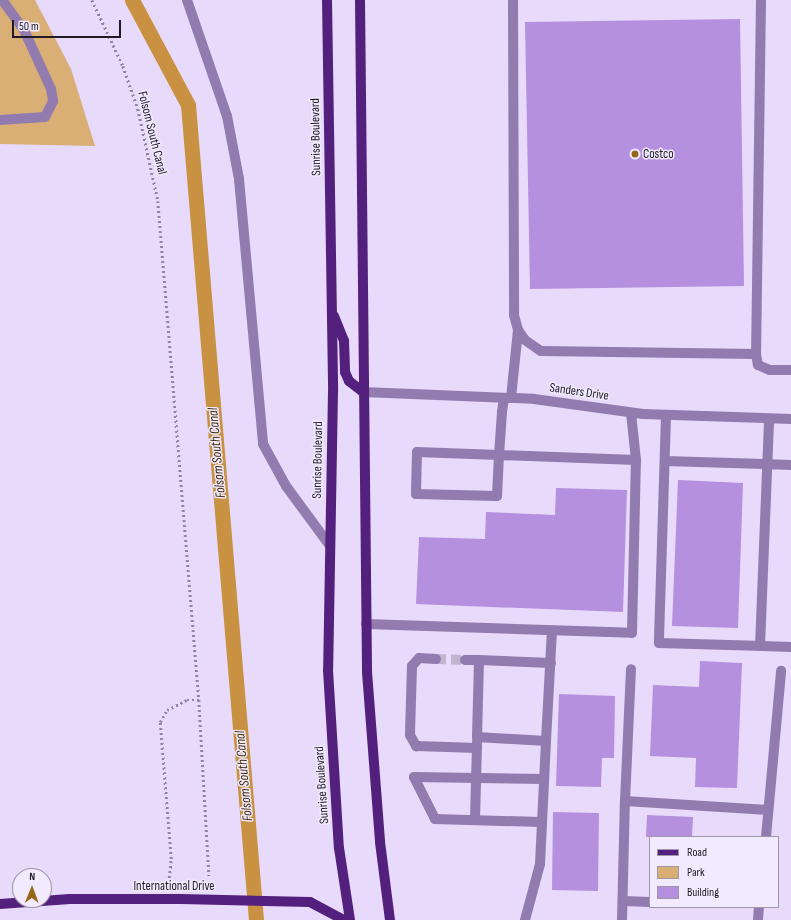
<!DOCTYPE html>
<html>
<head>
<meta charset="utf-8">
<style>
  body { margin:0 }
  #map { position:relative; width:791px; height:920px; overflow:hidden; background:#e8dafa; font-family:"Sofia Sans Condensed",sans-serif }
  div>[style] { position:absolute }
  .green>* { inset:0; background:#d9af76 }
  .canal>* { height:15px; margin:-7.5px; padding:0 7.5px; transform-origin:7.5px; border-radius:7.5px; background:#c89242 }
  .building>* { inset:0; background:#b490de }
  .minor-tunnel>* { height:10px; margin-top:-5px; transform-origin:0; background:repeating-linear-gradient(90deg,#c0b4cf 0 10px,transparent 0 15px) }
  .path>* { height:2.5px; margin-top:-1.25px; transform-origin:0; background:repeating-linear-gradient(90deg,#8f859c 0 2px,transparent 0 5px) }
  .minor>* { height:10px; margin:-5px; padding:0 5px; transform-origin:5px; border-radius:5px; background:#927bae }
  .major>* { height:10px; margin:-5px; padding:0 5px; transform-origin:5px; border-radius:5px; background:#53207e }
  .major-bridge>* { height:10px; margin:-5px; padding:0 5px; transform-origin:5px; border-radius:5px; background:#53207e }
  .dots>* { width:11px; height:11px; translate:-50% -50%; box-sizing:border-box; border:2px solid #f2eafe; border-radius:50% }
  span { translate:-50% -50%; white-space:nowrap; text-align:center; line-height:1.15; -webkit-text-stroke:3px #f2eafe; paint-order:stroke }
  .street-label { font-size:13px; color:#1f1a25 }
  .poi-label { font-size:13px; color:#1f1a25 }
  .left { translate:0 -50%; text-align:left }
  .water-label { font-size:14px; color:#3d2703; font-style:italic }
  .legend { position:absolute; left:649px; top:836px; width:130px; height:72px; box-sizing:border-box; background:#f2eafe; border:1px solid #9e97a7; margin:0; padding:5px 7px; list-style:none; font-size:12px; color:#1f1a25 }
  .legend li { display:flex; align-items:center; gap:8px; height:20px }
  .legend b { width:20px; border:1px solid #9e97a7 }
  .north { position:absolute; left:12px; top:868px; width:40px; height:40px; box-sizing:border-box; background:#f2eafe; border:1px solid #9e97a7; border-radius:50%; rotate:1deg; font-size:11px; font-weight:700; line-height:16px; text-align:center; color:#1f1a25 }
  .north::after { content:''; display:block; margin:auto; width:14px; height:18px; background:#976718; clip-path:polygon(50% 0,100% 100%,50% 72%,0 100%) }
  .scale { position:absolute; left:12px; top:20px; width:109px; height:18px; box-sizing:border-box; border:2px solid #1f1a25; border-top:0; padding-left:5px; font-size:12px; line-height:14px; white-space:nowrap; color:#1f1a25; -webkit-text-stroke:3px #f2eafe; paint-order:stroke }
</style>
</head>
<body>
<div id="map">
  <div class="green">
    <i style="clip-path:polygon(0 0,35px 0,71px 69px,95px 146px,0 144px)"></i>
  </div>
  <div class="canal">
    <i style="left:132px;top:0;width:119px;rotate:61.9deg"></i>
    <i style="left:188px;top:105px;width:818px;rotate:85.23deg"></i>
  </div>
  <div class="building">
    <i style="clip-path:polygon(740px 19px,744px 286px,530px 289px,525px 22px)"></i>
    <i style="clip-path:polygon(678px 480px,743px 483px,738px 628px,672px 626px)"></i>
    <i style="clip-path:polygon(556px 488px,627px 490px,623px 612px,416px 604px,419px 537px,485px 539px,486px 512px,555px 515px)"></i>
    <i style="clip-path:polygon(700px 661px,742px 663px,737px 788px,695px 787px,696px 758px,650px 756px,653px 685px,699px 687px)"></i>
    <i style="clip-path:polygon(559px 694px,615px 696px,614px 758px,602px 758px,601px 787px,556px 786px)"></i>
    <i style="clip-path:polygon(553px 812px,599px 813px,598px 891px,552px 890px)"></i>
    <i style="clip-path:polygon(647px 815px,693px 817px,692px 837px,646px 837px)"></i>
  </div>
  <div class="minor-tunnel">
    <i style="left:436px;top:659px;width:29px;rotate:2deg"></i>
  </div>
  <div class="path">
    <i style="left:92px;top:0;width:73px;rotate:64.8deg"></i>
    <i style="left:123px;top:66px;width:46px;rotate:70.8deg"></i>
    <i style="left:138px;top:109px;width:94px;rotate:77.7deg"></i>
    <i style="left:158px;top:201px;width:501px;rotate:85.3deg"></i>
    <i style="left:199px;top:700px;width:176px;rotate:86.7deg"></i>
    <i style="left:168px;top:888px;width:29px;rotate:-84deg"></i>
    <i style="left:171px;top:859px;width:137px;rotate:-94.6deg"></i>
    <i style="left:160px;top:722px;width:14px;rotate:-60deg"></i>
    <i style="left:167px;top:710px;width:22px;rotate:-27deg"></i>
    <i style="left:187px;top:700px;width:12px"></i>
  </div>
  <div class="minor">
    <i style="left:187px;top:0;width:123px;rotate:71deg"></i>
    <i style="left:227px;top:116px;width:64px;rotate:79.2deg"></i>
    <i style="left:239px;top:179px;width:266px;rotate:84.8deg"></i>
    <i style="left:263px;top:444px;width:48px;rotate:61.3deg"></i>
    <i style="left:286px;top:486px;width:74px;rotate:53.7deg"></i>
    <i style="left:513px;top:0;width:315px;rotate:89.8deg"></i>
    <i style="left:514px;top:315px;width:16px;rotate:75deg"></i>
    <i style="left:518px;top:330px;width:12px;rotate:55deg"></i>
    <i style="left:525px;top:340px;width:19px;rotate:35deg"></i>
    <i style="left:541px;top:351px;width:215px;rotate:0.8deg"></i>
    <i style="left:761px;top:0;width:354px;rotate:90.8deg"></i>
    <i style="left:756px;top:354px;width:11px;rotate:80deg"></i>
    <i style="left:758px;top:365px;width:13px;rotate:23deg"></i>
    <i style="left:770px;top:370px;width:21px"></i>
    <i style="left:0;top:120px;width:45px;rotate:-3.8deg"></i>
    <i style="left:45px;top:117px;width:18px;rotate:-63deg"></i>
    <i style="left:53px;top:101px;width:12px;rotate:-99deg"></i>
    <i style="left:51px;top:89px;width:65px;rotate:-114.6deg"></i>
    <i style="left:24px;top:30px;width:37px;rotate:-126deg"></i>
    <i style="left:363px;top:392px;width:171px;rotate:2.3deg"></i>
    <i style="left:534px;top:399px;width:110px;rotate:7.8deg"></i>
    <i style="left:643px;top:414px;width:148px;rotate:1.9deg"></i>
    <i style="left:511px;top:398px;width:68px;rotate:-84.1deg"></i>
    <i style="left:631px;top:413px;width:47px;rotate:83.9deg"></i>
    <i style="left:666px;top:416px;width:227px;rotate:91.8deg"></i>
    <i style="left:659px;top:643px;width:132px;rotate:1.7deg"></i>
    <i style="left:665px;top:461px;width:126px;rotate:1.8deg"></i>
    <i style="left:366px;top:624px;width:266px;rotate:1.9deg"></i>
    <i style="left:632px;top:633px;width:173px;rotate:-88.7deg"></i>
    <i style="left:636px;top:460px;width:137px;rotate:-177.9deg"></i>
    <i style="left:499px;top:455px;width:82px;rotate:-177.9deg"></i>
    <i style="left:417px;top:452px;width:42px;rotate:91.4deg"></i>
    <i style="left:416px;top:494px;width:81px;rotate:1.4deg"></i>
    <i style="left:497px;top:496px;width:41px;rotate:-87.2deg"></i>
    <i style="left:499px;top:455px;width:43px;rotate:-86deg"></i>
    <i style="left:502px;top:412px;width:14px;rotate:-82deg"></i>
    <i style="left:760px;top:646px;width:227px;rotate:-87.7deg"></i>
    <i style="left:436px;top:659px;width:17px;rotate:-177deg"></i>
    <i style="left:419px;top:658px;width:11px;rotate:131deg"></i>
    <i style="left:412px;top:666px;width:69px;rotate:91.7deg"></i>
    <i style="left:410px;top:735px;width:13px;rotate:61deg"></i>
    <i style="left:416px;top:746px;width:61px;rotate:1.9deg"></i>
    <i style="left:465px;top:660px;width:14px"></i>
    <i style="left:546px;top:741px;width:111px;rotate:-86.9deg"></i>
    <i style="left:625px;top:801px;width:132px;rotate:-87.4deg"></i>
    <i style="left:475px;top:820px;width:79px;rotate:-88.5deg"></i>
    <i style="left:541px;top:822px;width:106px;rotate:-178.4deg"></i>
    <i style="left:435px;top:819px;width:47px;rotate:-116.6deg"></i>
    <i style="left:414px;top:777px;width:130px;rotate:0.9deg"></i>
    <i style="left:766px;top:837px;width:167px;rotate:-84.8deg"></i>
    <i style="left:623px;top:901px;width:27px;rotate:2deg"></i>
    <i style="left:525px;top:920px;width:58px;rotate:-75deg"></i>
    <i style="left:540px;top:864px;width:123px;rotate:-87.2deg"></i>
    <i style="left:546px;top:741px;width:69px;rotate:-176.7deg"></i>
    <i style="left:477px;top:737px;width:77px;rotate:-88.5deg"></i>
    <i style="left:479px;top:660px;width:72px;rotate:2.4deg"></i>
    <i style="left:622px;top:920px;width:119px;rotate:-88.6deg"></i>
    <i style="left:625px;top:801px;width:143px;rotate:3.6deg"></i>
    <i style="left:758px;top:920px;width:13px;rotate:-86deg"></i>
  </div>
  <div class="major">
    <i style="left:327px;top:0;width:391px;rotate:89.1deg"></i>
    <i style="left:333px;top:391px;width:279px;rotate:91deg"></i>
    <i style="left:328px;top:670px;width:178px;rotate:86.5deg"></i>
    <i style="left:339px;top:848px;width:73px;rotate:81.3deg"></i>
    <i style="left:360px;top:0;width:672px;rotate:89.4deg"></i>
    <i style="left:367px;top:672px;width:170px;rotate:85.6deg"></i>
    <i style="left:380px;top:842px;width:79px;rotate:82.7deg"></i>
    <i style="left:334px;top:316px;width:27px;rotate:68deg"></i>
    <i style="left:344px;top:341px;width:31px;rotate:88deg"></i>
    <i style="left:345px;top:372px;width:10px;rotate:66deg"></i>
    <i style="left:349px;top:381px;width:18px;rotate:38deg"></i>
    <i style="left:310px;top:902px;width:38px;rotate:28deg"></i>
    <i style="left:0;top:904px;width:70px;rotate:-4.1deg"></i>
    <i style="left:70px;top:899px;width:111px"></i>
  </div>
  <div class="major-bridge">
    <i style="left:181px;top:899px;width:129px;rotate:1.3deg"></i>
  </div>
  <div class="dots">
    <i style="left:635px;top:154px;background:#976718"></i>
  </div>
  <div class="street-label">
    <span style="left:152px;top:133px;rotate:76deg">Folsom South Canal</span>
    <span style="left:316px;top:137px;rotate:-91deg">Sunrise Boulevard</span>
    <span style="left:579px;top:392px;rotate:8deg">Sanders Drive</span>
    <span style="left:318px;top:460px;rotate:-89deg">Sunrise Boulevard</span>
    <span style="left:322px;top:785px;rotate:-94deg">Sunrise Boulevard</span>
    <span style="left:174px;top:886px">International Drive</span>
  </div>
  <div class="poi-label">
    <span class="left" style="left:643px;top:154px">Costco</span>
  </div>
  <div class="water-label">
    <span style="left:217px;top:453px;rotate:-95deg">Folsom South Canal</span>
    <span style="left:244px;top:776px;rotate:-95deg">Folsom South Canal</span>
  </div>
  <ul class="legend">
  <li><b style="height:5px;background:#53207e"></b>Road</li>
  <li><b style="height:11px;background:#d9af76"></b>Park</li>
  <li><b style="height:11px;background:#b490de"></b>Building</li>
  </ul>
  <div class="north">N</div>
  <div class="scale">50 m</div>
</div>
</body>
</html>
